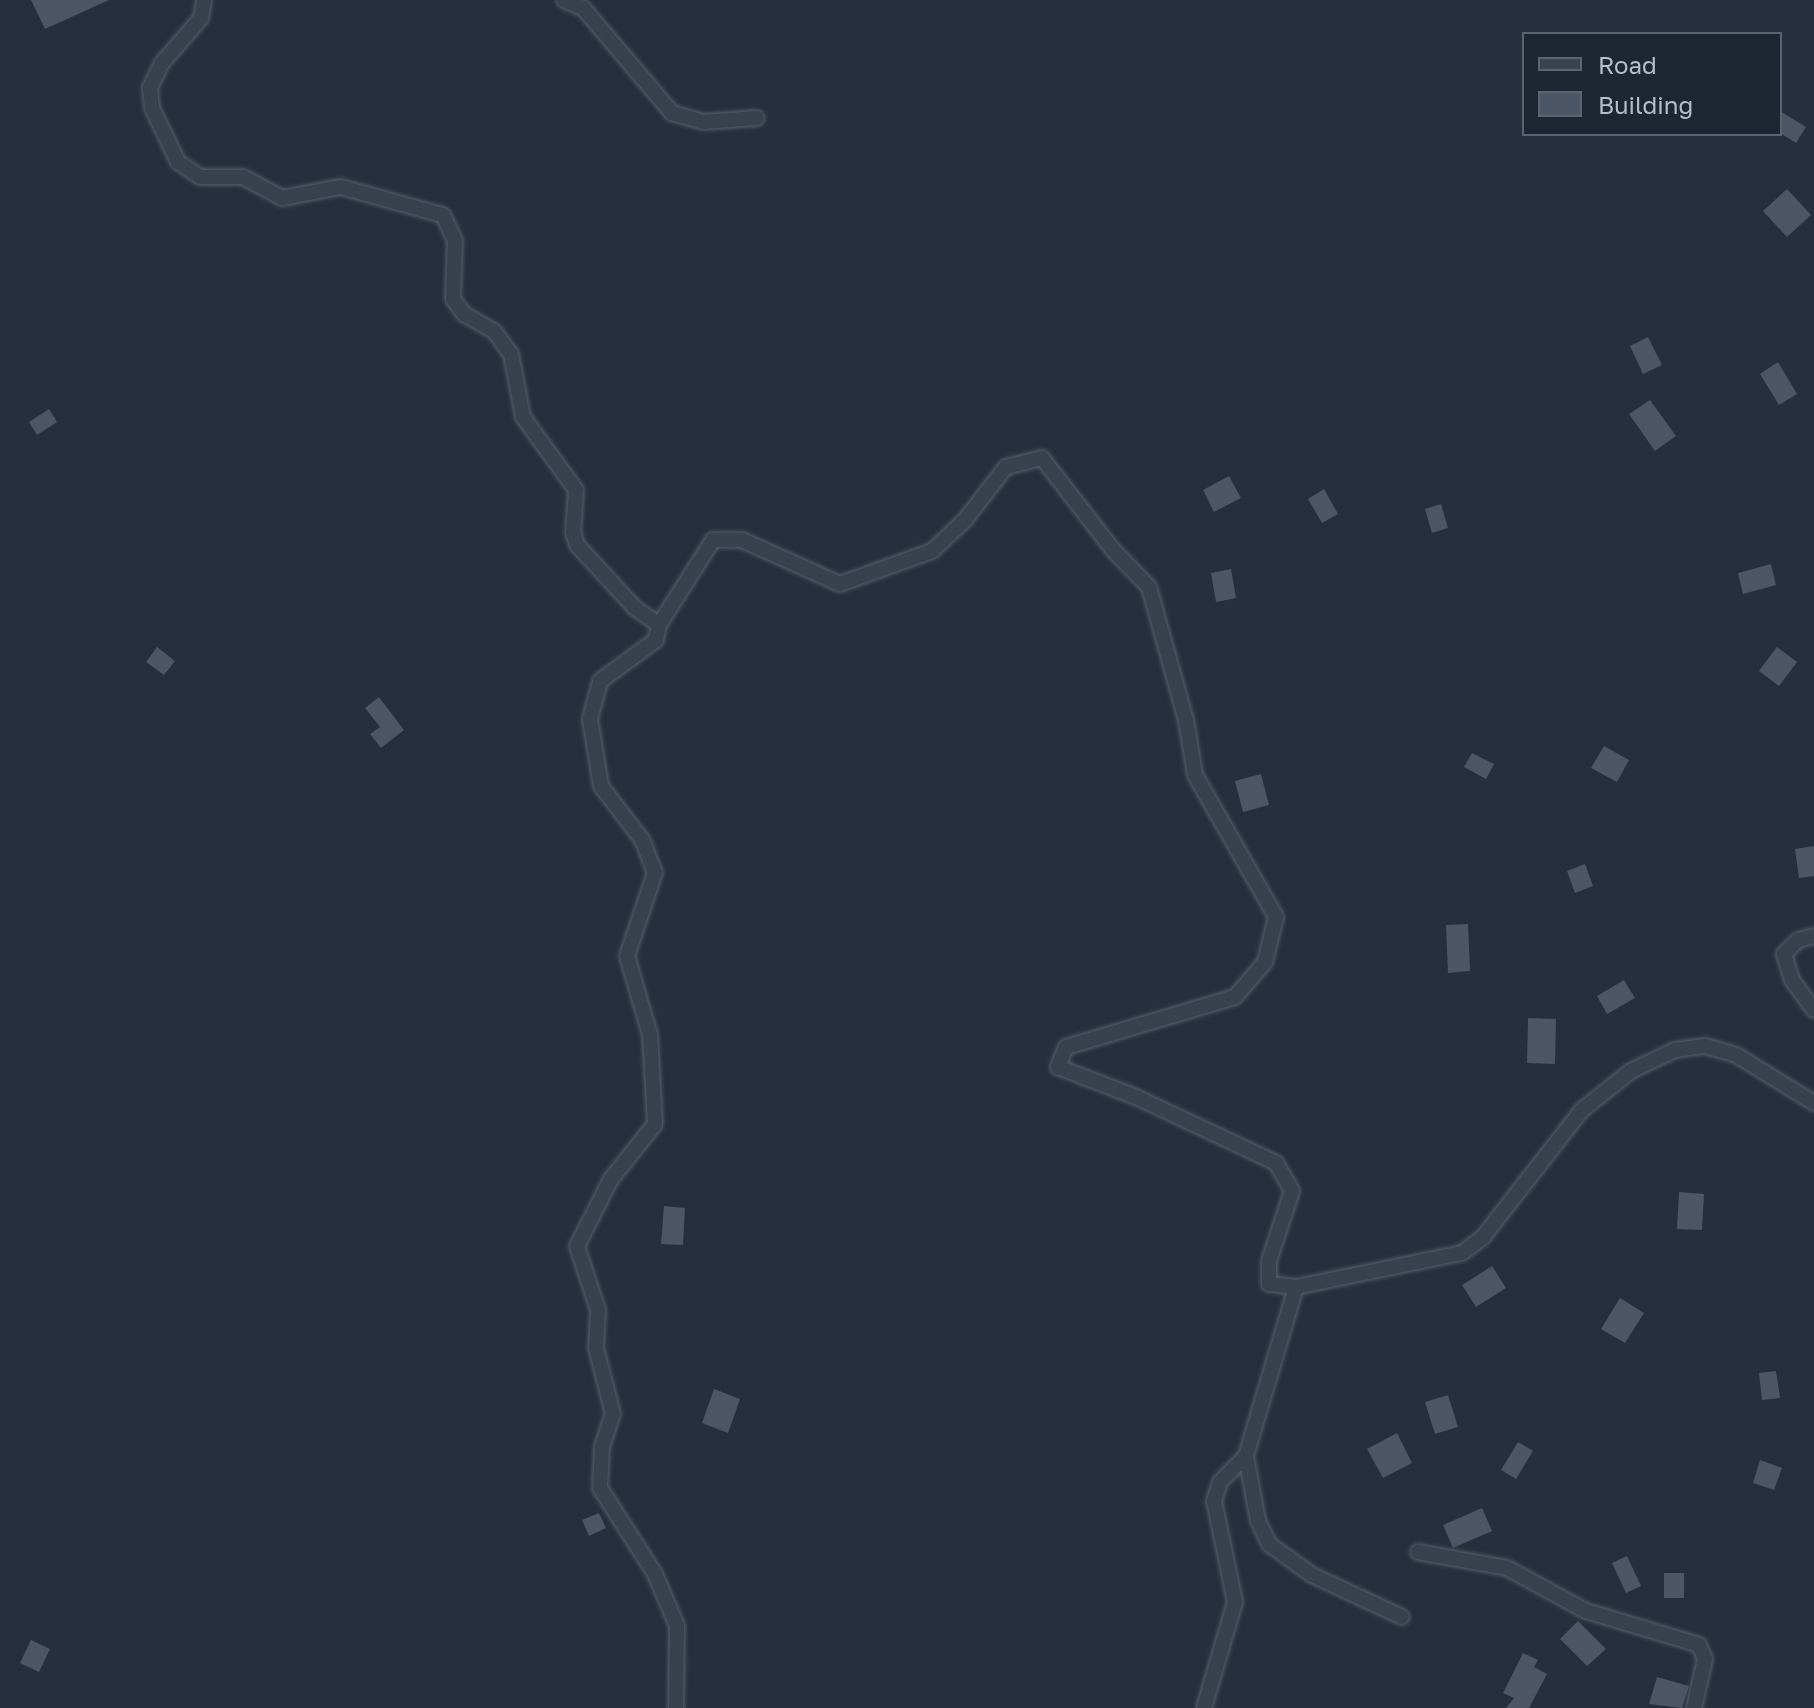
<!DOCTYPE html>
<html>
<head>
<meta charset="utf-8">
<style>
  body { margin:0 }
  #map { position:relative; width:1814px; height:1708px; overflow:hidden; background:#272f3e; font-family:"Golos Text",sans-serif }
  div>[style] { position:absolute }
  .building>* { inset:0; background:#4d5666 }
  .roads { filter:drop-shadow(0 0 2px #585f6c) drop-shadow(0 0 2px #585f6c) }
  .street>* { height:14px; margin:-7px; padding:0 7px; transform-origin:7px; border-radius:7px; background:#3a414e }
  span { translate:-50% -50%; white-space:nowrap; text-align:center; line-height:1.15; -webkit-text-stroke:6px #1f2633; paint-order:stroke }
  .legend { position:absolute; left:1522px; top:32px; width:260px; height:104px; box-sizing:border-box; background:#1f2633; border:2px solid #5c626f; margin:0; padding:10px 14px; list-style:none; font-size:24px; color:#b7bdc9 }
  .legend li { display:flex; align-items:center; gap:16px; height:40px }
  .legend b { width:40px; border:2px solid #5c626f }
</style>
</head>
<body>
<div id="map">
  <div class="building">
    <i style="clip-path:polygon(31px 0,109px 0,45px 29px)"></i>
    <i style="clip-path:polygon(1780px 111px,1806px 127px,1796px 143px,1780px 133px)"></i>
    <i style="clip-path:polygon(1787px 189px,1811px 215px,1787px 237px,1763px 211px)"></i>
    <i style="clip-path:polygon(1648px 337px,1662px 365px,1643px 374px,1630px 346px)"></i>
    <i style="clip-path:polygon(1778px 362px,1797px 394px,1779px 405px,1760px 374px)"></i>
    <i style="clip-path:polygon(1650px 400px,1676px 436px,1655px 451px,1629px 414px)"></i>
    <i style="clip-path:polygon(49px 409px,57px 422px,37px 435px,29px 422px)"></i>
    <i style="clip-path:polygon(1229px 476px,1241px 498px,1214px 512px,1203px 490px)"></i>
    <i style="clip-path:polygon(1324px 489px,1338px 514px,1322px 523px,1308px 499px)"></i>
    <i style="clip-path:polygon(1441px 504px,1448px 528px,1432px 533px,1425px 509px)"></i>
    <i style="clip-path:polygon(1771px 564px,1776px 585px,1743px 594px,1738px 573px)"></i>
    <i style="clip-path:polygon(1231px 569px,1236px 598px,1216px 602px,1211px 573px)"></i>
    <i style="clip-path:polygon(157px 647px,175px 661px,164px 675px,146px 662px)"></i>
    <i style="clip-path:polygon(1777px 647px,1797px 662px,1779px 686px,1759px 671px)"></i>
    <i style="clip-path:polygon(379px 697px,404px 730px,381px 748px,370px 734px,380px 727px,365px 708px)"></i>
    <i style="clip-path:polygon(1604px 746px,1629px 760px,1617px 782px,1591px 768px)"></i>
    <i style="clip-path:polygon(1472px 753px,1494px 764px,1486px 779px,1464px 767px)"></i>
    <i style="clip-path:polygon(1261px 774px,1269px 805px,1243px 812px,1235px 781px)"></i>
    <i style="clip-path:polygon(1814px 846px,1814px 876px,1799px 878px,1795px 849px)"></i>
    <i style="clip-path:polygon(1585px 864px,1593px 886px,1575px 893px,1567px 871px)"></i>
    <i style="clip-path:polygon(1468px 924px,1470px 971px,1448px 973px,1446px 925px)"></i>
    <i style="clip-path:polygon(1624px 980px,1635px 998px,1607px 1014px,1597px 996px)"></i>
    <i style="clip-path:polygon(1528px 1018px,1556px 1019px,1555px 1064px,1527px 1063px)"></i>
    <i style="clip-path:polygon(1679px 1192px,1704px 1194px,1702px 1230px,1677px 1229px)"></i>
    <i style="clip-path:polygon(664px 1206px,685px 1208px,683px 1245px,661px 1244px)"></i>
    <i style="clip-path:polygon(1492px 1266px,1506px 1288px,1476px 1307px,1462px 1285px)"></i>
    <i style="clip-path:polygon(1620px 1298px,1644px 1313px,1625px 1343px,1601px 1329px)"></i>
    <i style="clip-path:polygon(1776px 1371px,1780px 1398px,1762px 1400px,1759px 1373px)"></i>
    <i style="clip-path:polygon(714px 1389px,740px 1399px,728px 1433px,702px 1423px)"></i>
    <i style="clip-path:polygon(1448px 1395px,1458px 1427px,1435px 1434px,1425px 1402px)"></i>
    <i style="clip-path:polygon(1397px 1433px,1412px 1463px,1383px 1478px,1367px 1449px)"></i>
    <i style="clip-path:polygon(1518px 1442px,1533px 1451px,1516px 1479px,1501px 1470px)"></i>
    <i style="clip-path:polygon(1760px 1460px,1782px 1468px,1774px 1490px,1753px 1483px)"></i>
    <i style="clip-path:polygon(1482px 1508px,1492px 1531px,1453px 1548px,1443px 1525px)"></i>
    <i style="clip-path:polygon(599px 1513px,606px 1528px,589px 1536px,582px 1520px)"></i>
    <i style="clip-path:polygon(1627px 1556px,1641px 1586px,1626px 1593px,1612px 1563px)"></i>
    <i style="clip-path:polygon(1664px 1573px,1684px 1573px,1684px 1598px,1664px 1598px)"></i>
    <i style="clip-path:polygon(1578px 1621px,1606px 1649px,1587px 1666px,1560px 1639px)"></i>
    <i style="clip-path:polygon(31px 1640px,50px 1649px,39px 1672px,20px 1663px)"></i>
    <i style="clip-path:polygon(1523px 1653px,1538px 1660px,1534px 1667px,1547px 1674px,1529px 1708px,1506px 1708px,1514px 1698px,1503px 1693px)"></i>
    <i style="clip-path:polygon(1657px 1677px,1689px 1686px,1682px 1708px,1649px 1704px)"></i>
  </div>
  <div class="roads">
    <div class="street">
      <i style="left:204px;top:0;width:18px;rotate:99deg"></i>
      <i style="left:201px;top:18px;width:60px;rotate:130.9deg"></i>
      <i style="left:162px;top:63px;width:28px;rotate:116deg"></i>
      <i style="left:150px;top:88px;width:20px;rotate:84deg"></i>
      <i style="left:152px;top:108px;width:60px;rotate:64.3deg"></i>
      <i style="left:178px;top:162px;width:27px;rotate:34deg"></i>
      <i style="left:200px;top:177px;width:43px"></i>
      <i style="left:243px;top:177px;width:44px;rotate:28.3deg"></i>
      <i style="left:282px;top:198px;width:60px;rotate:-10.6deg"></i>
      <i style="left:341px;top:187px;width:106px;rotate:15.4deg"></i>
      <i style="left:443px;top:215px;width:29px;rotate:65deg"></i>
      <i style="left:455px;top:241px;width:58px;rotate:92deg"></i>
      <i style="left:453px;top:299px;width:19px;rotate:54deg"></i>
      <i style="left:464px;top:314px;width:34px;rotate:30deg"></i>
      <i style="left:494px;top:331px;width:29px;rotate:54deg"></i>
      <i style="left:511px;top:354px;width:64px;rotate:79.2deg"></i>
      <i style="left:523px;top:417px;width:90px;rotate:54deg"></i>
      <i style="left:576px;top:490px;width:42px;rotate:94.1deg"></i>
      <i style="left:573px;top:532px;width:14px;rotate:73deg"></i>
      <i style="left:577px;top:545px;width:86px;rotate:47.4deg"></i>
      <i style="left:635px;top:608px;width:29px;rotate:35deg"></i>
      <i style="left:564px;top:0;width:21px;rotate:23deg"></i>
      <i style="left:583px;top:8px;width:138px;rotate:49.7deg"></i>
      <i style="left:672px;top:113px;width:32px;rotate:16deg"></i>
      <i style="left:703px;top:122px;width:54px;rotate:-4.2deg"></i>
      <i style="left:1814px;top:936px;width:16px;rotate:166deg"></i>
      <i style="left:1798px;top:940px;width:20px;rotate:135deg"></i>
      <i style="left:1784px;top:954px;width:27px;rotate:73deg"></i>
      <i style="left:1792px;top:980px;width:37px;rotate:54deg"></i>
      <i style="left:1296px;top:1287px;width:176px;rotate:106.5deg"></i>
      <i style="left:1246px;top:1456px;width:66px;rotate:79.5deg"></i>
      <i style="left:1258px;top:1521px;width:25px;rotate:64deg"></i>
      <i style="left:1269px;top:1544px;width:53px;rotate:35.8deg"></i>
      <i style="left:1312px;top:1575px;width:99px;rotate:25deg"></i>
      <i style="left:1418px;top:1552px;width:90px;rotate:10.2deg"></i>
      <i style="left:1507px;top:1568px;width:90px;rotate:28.6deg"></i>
      <i style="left:1586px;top:1611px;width:118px;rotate:16.7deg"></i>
      <i style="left:1699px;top:1645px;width:15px;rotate:67deg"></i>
      <i style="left:1705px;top:1659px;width:50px;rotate:102.7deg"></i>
      <i style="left:676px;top:1708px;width:82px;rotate:-89.3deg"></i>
      <i style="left:677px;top:1626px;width:56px;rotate:-112.9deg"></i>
      <i style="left:655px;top:1574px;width:102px;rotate:-122.6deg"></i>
      <i style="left:600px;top:1488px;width:41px;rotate:-87.2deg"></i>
      <i style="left:602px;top:1447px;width:35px;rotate:-72deg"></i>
      <i style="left:613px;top:1414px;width:68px;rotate:-104.4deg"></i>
      <i style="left:596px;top:1348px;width:38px;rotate:-87deg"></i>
      <i style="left:598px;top:1310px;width:67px;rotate:-108.2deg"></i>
      <i style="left:577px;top:1246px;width:75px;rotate:-63.1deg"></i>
      <i style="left:611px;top:1179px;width:70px;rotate:-51.3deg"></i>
      <i style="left:655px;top:1124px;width:89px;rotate:-93.2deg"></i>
      <i style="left:650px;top:1035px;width:82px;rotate:-106.2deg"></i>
      <i style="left:627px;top:956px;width:88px;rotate:-71.4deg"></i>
      <i style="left:655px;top:873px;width:34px;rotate:-111deg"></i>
      <i style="left:643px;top:841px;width:69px;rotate:-127.4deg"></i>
      <i style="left:601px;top:786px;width:68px;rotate:-99.3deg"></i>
      <i style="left:590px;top:719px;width:39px;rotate:-75deg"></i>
      <i style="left:600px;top:681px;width:69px;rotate:-36.2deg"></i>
      <i style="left:656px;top:640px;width:15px;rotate:-79deg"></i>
      <i style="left:659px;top:625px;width:101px;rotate:-57.6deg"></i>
      <i style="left:713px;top:540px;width:29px"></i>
      <i style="left:742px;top:540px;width:107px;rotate:24.2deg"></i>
      <i style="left:840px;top:584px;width:98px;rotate:-19.7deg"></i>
      <i style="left:932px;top:551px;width:45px;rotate:-43.2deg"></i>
      <i style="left:965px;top:520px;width:67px;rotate:-52.3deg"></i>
      <i style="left:1006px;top:467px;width:37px;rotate:-14deg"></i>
      <i style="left:1042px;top:458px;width:116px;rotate:52.3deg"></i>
      <i style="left:1113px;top:550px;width:52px;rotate:45.8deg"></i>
      <i style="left:1149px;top:587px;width:138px;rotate:74.5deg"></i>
      <i style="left:1186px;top:720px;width:56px;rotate:80.7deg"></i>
      <i style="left:1195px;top:775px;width:163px;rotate:60.3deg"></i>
      <i style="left:1276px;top:917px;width:46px;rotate:103.7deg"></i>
      <i style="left:1265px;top:962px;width:46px;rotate:130.6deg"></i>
      <i style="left:1235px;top:997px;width:176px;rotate:163.5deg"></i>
      <i style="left:1066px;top:1047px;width:22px;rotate:112deg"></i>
      <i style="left:1058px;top:1067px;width:84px;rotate:21deg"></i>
      <i style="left:1136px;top:1097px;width:155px;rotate:25.2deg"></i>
      <i style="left:1276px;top:1163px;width:32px;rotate:60deg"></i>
      <i style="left:1292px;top:1191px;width:74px;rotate:108.2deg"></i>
      <i style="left:1269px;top:1261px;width:23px;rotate:90deg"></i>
      <i style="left:1269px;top:1284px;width:27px;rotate:6deg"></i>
      <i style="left:1296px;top:1287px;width:169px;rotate:-11.6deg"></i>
      <i style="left:1462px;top:1253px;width:26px;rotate:-37deg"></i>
      <i style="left:1483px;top:1237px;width:161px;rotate:-52.1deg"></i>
      <i style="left:1582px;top:1110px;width:63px;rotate:-38.5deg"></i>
      <i style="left:1631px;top:1071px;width:49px;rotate:-25.5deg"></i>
      <i style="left:1675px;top:1050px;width:30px;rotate:-8deg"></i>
      <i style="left:1705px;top:1046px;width:32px;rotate:16deg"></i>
      <i style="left:1736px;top:1055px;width:92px;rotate:31.6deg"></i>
      <i style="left:1204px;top:1708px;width:110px;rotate:-73.7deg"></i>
      <i style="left:1235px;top:1602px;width:103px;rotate:-101.7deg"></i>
      <i style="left:1214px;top:1501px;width:20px;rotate:-72deg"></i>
      <i style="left:1220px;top:1482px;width:37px;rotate:-45deg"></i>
    </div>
  </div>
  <ul class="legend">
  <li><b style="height:10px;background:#3a414e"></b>Road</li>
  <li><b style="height:22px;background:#4d5666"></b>Building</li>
  </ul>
</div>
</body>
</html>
